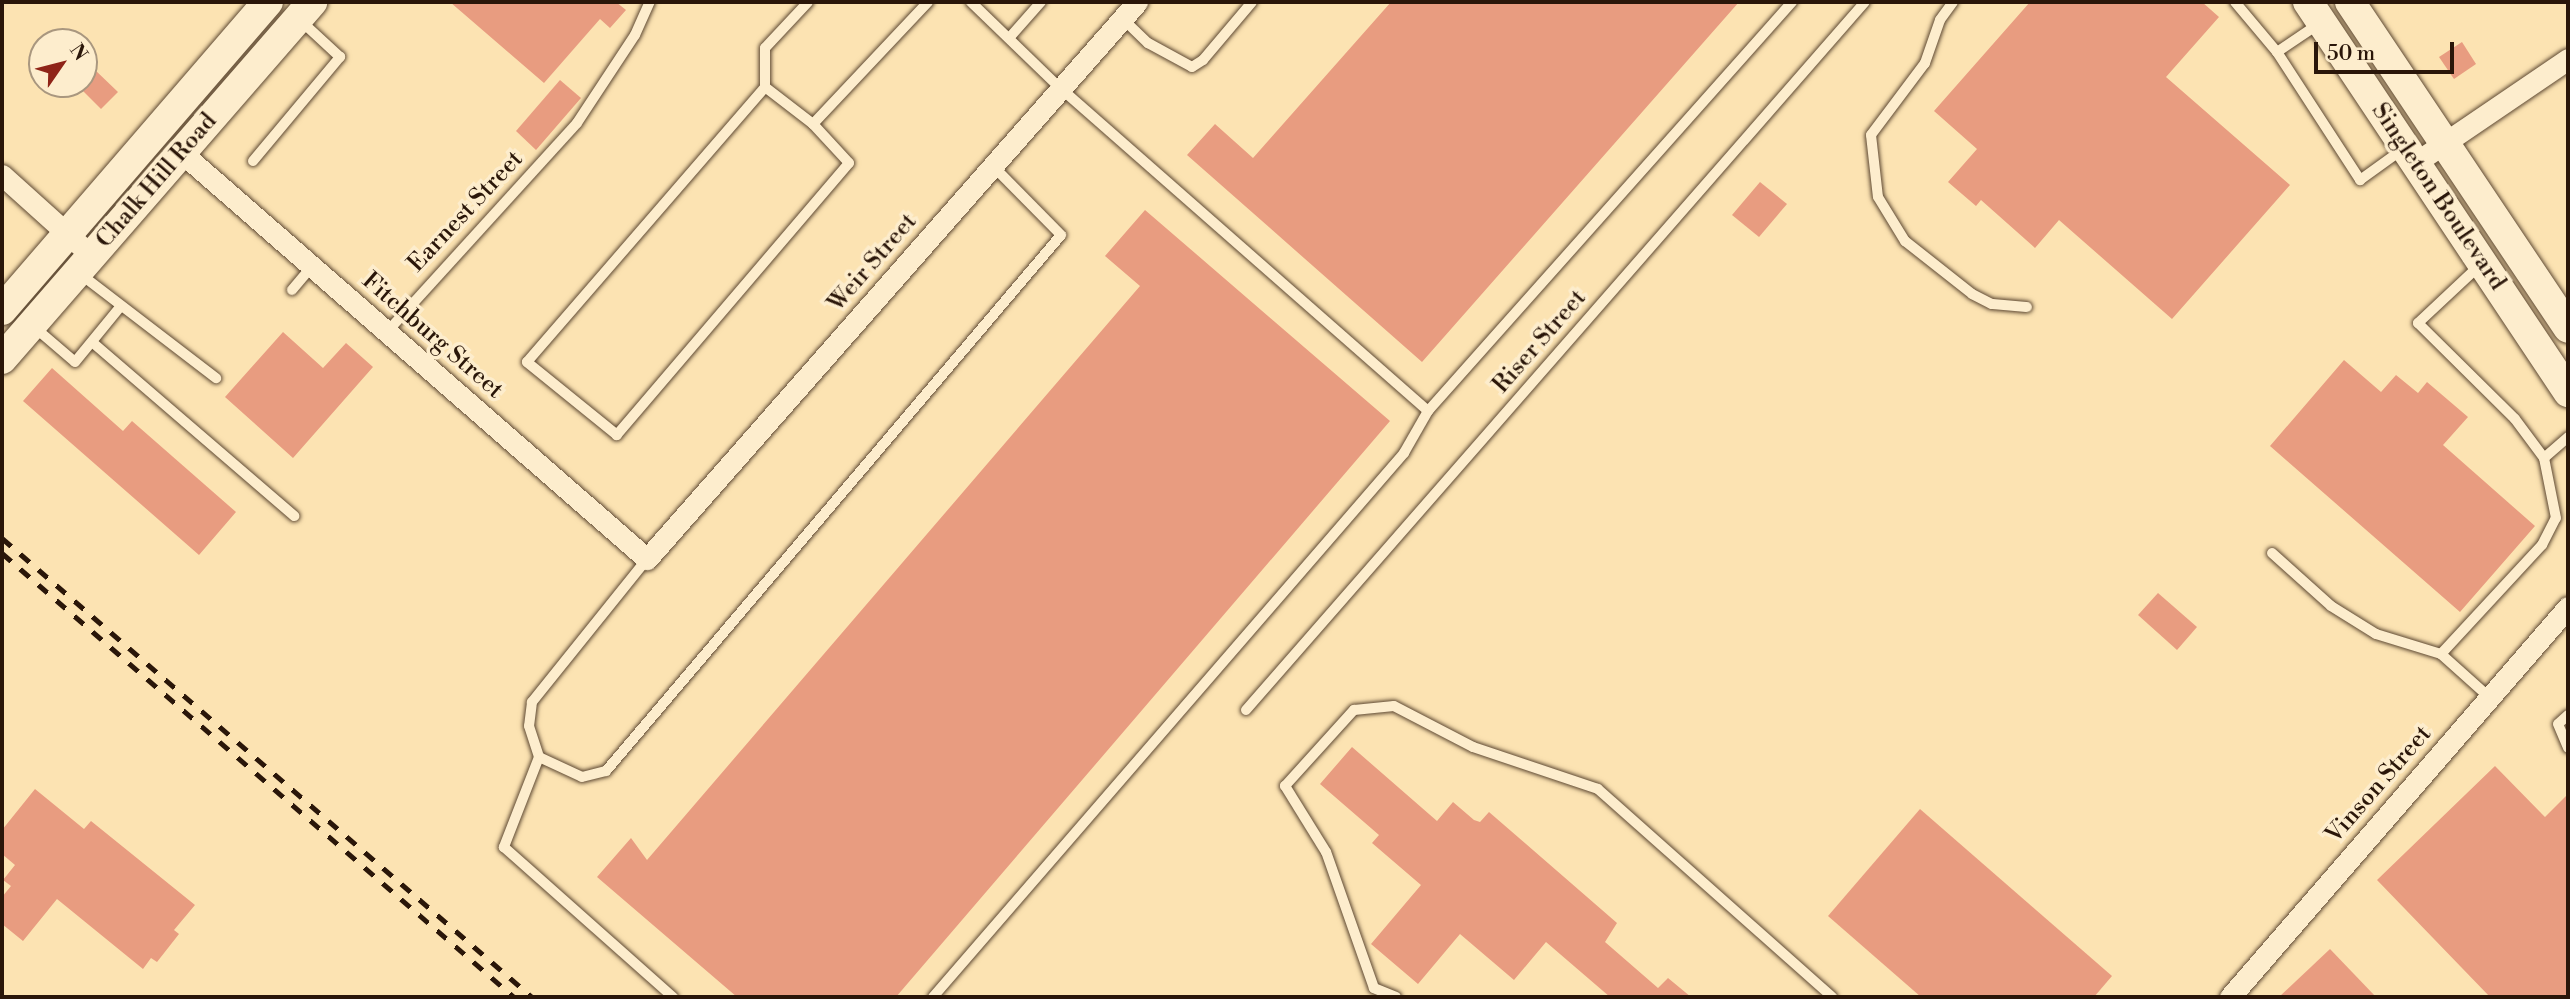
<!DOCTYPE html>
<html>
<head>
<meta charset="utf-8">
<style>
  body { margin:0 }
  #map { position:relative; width:2570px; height:999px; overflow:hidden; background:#fce3b2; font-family:"Libre Bodoni",serif }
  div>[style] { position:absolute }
  .building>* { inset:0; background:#e89c80 }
  .roads { filter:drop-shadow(0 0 2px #5e4933) drop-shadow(0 0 2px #5e4933) }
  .lane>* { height:10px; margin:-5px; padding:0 5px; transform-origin:5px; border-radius:5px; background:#fdedcd }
  .street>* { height:21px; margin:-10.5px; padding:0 10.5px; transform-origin:10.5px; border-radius:10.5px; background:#fdedcd }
  .secondary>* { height:30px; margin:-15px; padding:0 15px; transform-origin:15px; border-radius:15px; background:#fdedcd }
  .rail>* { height:5px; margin-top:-2.5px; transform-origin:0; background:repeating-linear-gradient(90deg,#2a1609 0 12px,transparent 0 24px) }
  span { translate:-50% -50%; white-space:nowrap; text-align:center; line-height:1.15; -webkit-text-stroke:7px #fdedcd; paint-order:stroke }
  .street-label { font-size:24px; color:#2a1609 }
  .frame { position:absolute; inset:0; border:4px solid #2a1609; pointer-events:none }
  .north { position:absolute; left:28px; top:28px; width:70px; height:70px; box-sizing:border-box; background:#fdedcd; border:2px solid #a9977f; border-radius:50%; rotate:55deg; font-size:19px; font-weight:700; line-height:28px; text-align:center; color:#2a1609 }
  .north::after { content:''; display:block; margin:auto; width:24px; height:32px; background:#8f2418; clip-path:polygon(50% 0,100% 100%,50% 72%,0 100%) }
  .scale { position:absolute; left:2314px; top:42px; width:140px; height:32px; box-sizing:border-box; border:4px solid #2a1609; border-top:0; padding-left:9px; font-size:21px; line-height:24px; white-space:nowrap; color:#2a1609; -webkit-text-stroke:5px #fdedcd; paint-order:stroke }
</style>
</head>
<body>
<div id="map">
  <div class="building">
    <i style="clip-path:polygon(450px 2px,616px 2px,626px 10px,610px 28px,600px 19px,544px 83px)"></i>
    <i style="clip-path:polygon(1391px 2px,1739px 2px,1422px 362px,1187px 155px,1215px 124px,1253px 158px)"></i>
    <i style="clip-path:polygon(2030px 2px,2202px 2px,2219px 17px,2166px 77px,2290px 185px,2172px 319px,2059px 220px,2035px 248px,1981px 200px,1976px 206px,1948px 182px,1977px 149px,1934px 111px)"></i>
    <i style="clip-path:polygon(2462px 42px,2476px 64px,2454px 79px,2439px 57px)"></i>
    <i style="clip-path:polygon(94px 69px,118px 92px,101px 109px,77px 85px,84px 84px)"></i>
    <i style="clip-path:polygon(560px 80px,581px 98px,536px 150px,516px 131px)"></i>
    <i style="clip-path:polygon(1760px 182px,1787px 204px,1759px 237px,1732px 215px)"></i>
    <i style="clip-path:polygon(1145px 210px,1390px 421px,896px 997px,737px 997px,597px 877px,631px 838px,647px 860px,1140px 286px,1105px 256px)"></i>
    <i style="clip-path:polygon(283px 332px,323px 368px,346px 343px,373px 367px,293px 458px,225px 397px)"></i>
    <i style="clip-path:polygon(2344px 360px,2381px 392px,2396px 375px,2418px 393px,2427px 382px,2468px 417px,2443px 445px,2535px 526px,2460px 612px,2270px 446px)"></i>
    <i style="clip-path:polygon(52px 368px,123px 431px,132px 421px,236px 512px,199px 555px,23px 401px)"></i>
    <i style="clip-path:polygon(2158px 593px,2197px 627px,2177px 650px,2138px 615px)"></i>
    <i style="clip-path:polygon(1352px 747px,1437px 821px,1453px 802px,1474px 820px,1480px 822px,1489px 812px,1617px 923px,1605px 942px,1658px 988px,1668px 978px,1691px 997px,1610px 997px,1546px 942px,1514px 980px,1460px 934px,1418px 984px,1371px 944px,1421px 885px,1372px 843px,1379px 835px,1320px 784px)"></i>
    <i style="clip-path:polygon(2495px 766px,2545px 817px,2568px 794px,2568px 997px,2490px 997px,2377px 880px)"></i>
    <i style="clip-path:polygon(35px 789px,84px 829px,91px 821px,195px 905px,174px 930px,179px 934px,157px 962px,151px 958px,143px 969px,57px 899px,23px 941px,2px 924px,2px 897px,11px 886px,3px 880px,15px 865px,2px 854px,2px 830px)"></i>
    <i style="clip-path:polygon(1920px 809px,2112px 976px,2094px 997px,1921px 997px,1828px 916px)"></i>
    <i style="clip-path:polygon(2330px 949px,2376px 997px,2279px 997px)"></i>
  </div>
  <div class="roads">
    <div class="lane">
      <i style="left:1953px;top:2px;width:22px;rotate:126deg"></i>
      <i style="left:1940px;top:20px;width:46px;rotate:109.2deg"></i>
      <i style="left:1925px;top:63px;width:90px;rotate:126.9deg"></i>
      <i style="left:1871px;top:135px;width:62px;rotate:83.6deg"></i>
      <i style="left:1878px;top:197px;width:52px;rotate:58.5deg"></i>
      <i style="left:1905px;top:241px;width:85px;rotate:38.3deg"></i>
      <i style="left:1972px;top:294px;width:22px;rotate:27deg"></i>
      <i style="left:1992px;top:304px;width:35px;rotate:5deg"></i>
      <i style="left:2235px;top:2px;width:65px;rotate:50deg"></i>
      <i style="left:1123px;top:19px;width:35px;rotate:44deg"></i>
      <i style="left:1148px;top:43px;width:50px;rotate:28.6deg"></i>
      <i style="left:1192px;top:67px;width:13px;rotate:-32deg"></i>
      <i style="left:1203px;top:60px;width:76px;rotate:-49.8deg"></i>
      <i style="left:2320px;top:23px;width:52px;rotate:146deg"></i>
      <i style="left:2277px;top:52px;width:153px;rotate:57deg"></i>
      <i style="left:2360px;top:180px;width:53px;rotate:-35.8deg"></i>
      <i style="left:1010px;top:37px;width:47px;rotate:-48.5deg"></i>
      <i style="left:765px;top:87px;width:61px;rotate:37.6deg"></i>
      <i style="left:813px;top:124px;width:53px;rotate:47.3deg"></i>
      <i style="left:849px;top:163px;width:358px;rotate:130.5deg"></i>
      <i style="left:617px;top:435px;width:116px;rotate:-141deg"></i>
      <i style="left:527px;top:362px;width:364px;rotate:-49.1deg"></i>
      <i style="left:765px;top:87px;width:39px;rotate:-90deg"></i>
      <i style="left:765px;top:48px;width:63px;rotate:-46.9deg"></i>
      <i style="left:813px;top:124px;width:168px;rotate:-46.7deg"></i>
      <i style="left:253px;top:161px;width:136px;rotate:-50.1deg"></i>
      <i style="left:340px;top:57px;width:54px;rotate:-137.2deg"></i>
      <i style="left:2480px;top:265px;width:85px;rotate:136.9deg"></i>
      <i style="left:2418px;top:323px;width:136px;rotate:44.7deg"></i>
      <i style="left:2515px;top:419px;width:49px;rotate:53.4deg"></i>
      <i style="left:2544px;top:458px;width:32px;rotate:-41deg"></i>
      <i style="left:79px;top:273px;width:173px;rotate:37.5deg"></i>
      <i style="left:292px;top:290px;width:31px;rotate:-50deg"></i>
      <i style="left:33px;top:326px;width:55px;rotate:40.6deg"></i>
      <i style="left:75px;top:362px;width:71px;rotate:-50.7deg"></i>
      <i style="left:387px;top:332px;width:282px;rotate:-47.7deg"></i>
      <i style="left:577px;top:123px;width:105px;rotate:-56.6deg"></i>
      <i style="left:635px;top:35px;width:36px;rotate:-66deg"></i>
      <i style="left:92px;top:342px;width:267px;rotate:40.7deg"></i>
      <i style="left:1428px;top:411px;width:548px;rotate:-48.33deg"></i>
      <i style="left:2272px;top:553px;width:79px;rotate:41.9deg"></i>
      <i style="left:2331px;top:606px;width:53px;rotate:31.9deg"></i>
      <i style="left:2376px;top:634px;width:68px;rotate:17.1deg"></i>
      <i style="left:2441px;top:654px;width:149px;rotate:-47.2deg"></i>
      <i style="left:2542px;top:545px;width:30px;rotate:-63deg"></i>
      <i style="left:2556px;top:518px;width:61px;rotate:-101.3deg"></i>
      <i style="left:647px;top:559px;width:184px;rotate:128.8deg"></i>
      <i style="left:532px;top:702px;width:24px;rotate:97deg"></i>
      <i style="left:529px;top:726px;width:33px;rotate:72deg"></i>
      <i style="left:539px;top:757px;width:97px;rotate:111.3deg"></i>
      <i style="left:504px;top:847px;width:226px;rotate:41.6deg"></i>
      <i style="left:2441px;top:654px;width:66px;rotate:41.9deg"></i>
      <i style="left:1246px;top:710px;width:940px;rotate:-48.84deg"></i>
      <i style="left:2568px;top:715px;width:13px;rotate:138deg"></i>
      <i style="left:2558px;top:724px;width:26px;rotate:67deg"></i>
      <i style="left:539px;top:757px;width:47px;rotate:24.9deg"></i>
      <i style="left:582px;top:777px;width:25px;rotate:-14deg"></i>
      <i style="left:606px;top:771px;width:703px;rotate:-49.67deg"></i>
      <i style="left:1061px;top:235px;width:97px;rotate:-134.6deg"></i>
      <i style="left:933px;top:997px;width:720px;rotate:-49.11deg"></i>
      <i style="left:1404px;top:453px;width:48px;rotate:-60.3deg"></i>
      <i style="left:1428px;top:411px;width:488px;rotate:-138.7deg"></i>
      <i style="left:1061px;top:89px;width:125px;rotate:-136deg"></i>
      <i style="left:1396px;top:997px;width:24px;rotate:-158deg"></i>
      <i style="left:1374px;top:988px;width:144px;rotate:-109.4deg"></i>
      <i style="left:1326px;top:852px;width:78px;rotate:-121.8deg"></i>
      <i style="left:1285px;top:786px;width:103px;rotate:-47.8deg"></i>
      <i style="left:1354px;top:710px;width:40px;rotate:-5.7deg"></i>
      <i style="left:1394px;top:706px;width:89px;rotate:27.4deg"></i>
      <i style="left:1473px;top:747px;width:132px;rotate:18.6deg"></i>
      <i style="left:1598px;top:789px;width:313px;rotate:41.6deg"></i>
    </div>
    <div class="street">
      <i style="left:182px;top:153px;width:617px;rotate:41.12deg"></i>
      <i style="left:647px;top:559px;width:742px;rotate:-48.66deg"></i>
      <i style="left:2415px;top:163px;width:185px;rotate:-34.2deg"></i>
      <i style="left:2px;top:175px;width:121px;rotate:42deg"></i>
      <i style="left:2230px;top:997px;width:516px;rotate:-49.09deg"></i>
    </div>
    <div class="secondary">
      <i style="left:2308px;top:2px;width:469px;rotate:56.3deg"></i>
      <i style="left:2350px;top:2px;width:392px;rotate:56.2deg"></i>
      <i style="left:2px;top:310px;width:407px;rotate:-49.2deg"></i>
      <i style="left:2px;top:359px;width:473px;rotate:-49deg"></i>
    </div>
  </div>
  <div class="rail">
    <i style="left:2px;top:538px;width:701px;rotate:40.89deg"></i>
    <i style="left:2px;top:553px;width:678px;rotate:40.93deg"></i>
  </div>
  <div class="street-label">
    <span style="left:157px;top:181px;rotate:-49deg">Chalk Hill Road</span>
    <span style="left:2438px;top:197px;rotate:56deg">Singleton Boulevard</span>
    <span style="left:466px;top:212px;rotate:-47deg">Earnest Street</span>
    <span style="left:873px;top:263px;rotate:-49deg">Weir Street</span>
    <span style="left:432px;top:336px;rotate:41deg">Fitchburg Street</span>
    <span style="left:1540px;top:342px;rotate:-49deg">Riser Street</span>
    <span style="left:2379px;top:785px;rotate:-49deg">Vinson Street</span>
  </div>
  <div class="frame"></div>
  <div class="north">N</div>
  <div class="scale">50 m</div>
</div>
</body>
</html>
